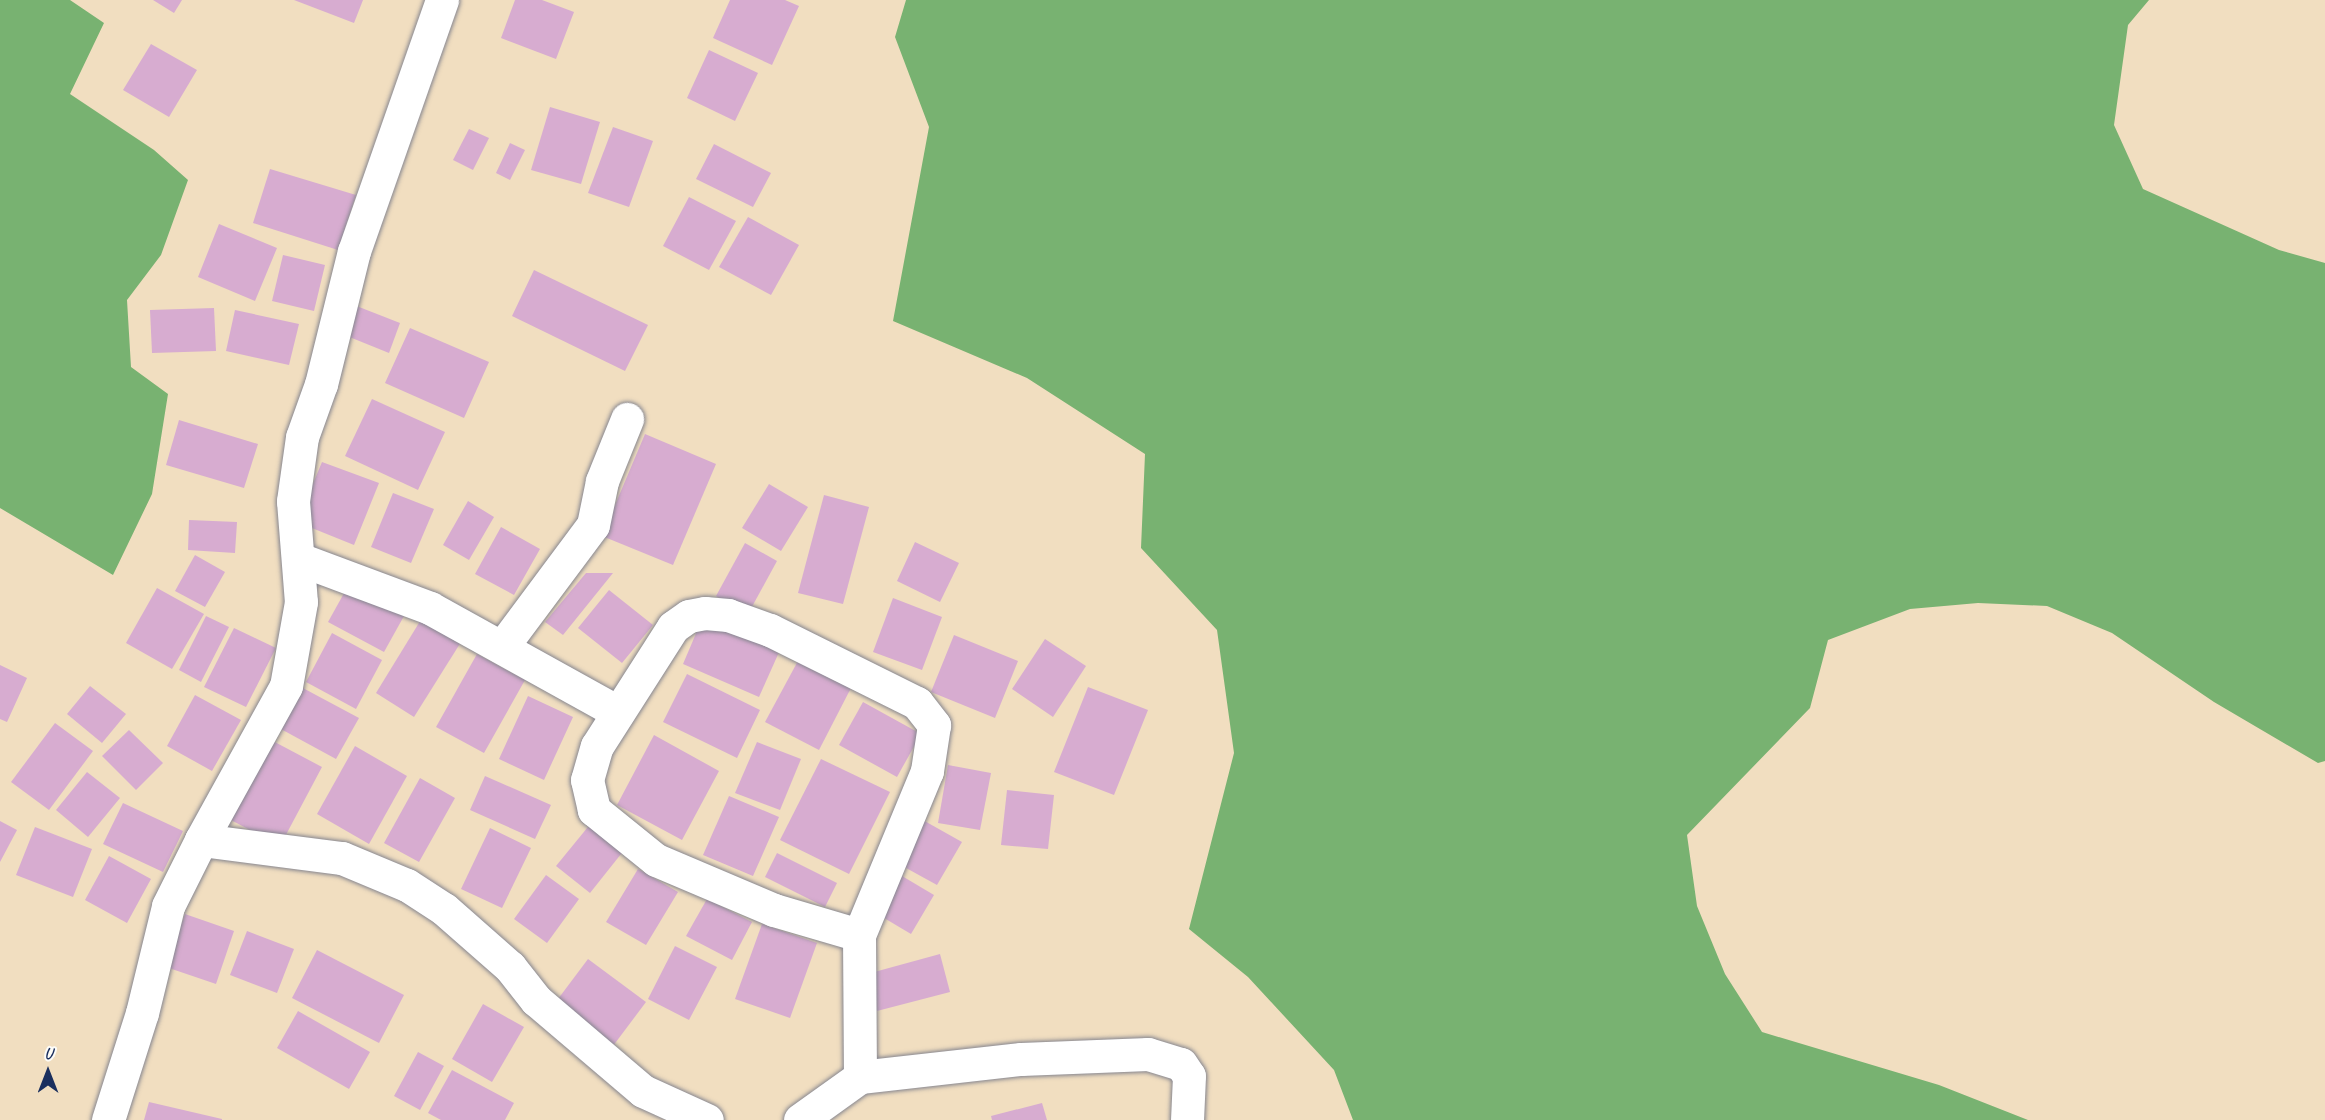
<!DOCTYPE html>
<html>
<head>
<meta charset="utf-8">
<style>
  body { margin:0 }
  #map { position:relative; width:2325px; height:1120px; overflow:hidden; background:#f1dec0; font-family:Caveat,sans-serif }
  div>[style] { position:absolute }
  .forest>* { inset:0; background:#78b271 }
  .building>* { inset:0; background:#d7acd0 }
  .roads { filter:drop-shadow(0 0 2px #86868f) drop-shadow(0 0 2px #86868f) }
  .minor>* { height:33px; margin:-16.5px; padding:0 16.5px; transform-origin:16.5px; border-radius:16.5px; background:#fff }
  span { translate:-50% -50%; white-space:nowrap; text-align:center; line-height:1.15; -webkit-text-stroke:6px #fdfcf7; paint-order:stroke }
  .north { position:absolute; left:18px; top:1042px; width:60px; height:60px; -webkit-text-stroke:4px #fdfcf7; paint-order:stroke; rotate:0deg; font-size:16px; font-weight:700; line-height:24px; text-align:center; color:#1b2f5e }
  .north::after { content:''; display:block; margin:auto; width:21px; height:27px; background:#1b2f5e; clip-path:polygon(50% 0,100% 100%,50% 72%,0 100%) }
</style>
</head>
<body>
<div id="map">
  <div class="forest">
    <i style="clip-path:polygon(0 0,70px 0,104px 23px,70px 94px,154px 150px,188px 180px,161px 255px,127px 300px,131px 367px,168px 394px,152px 494px,113px 575px,0 508px)"></i>
    <i style="clip-path:polygon(906px 0,2149px 0,2128px 25px,2114px 125px,2143px 189px,2279px 250px,2325px 263px,2325px 761px,2318px 763px,2214px 702px,2112px 633px,2047px 606px,1978px 603px,1910px 609px,1828px 640px,1810px 708px,1687px 835px,1697px 906px,1725px 974px,1762px 1032px,1939px 1085px,2028px 1120px,1353px 1120px,1334px 1070px,1248px 977px,1189px 929px,1234px 753px,1217px 630px,1141px 548px,1145px 454px,1027px 378px,893px 321px,929px 127px,895px 37px)"></i>
  </div>
  <div class="building">
    <i style="clip-path:polygon(153px 0,182px 0,174px 13px)"></i>
    <i style="clip-path:polygon(294px 0,363px 0,354px 23px)"></i>
    <i style="clip-path:polygon(515px 0,542px 0,574px 12px,556px 59px,501px 38px)"></i>
    <i style="clip-path:polygon(730px 0,785px 0,799px 6px,772px 65px,713px 38px)"></i>
    <i style="clip-path:polygon(151px 44px,197px 70px,169px 117px,123px 90px)"></i>
    <i style="clip-path:polygon(709px 50px,758px 73px,735px 121px,687px 98px)"></i>
    <i style="clip-path:polygon(550px 107px,600px 122px,581px 184px,531px 170px)"></i>
    <i style="clip-path:polygon(613px 127px,653px 141px,629px 207px,588px 193px)"></i>
    <i style="clip-path:polygon(469px 129px,489px 138px,473px 170px,453px 160px)"></i>
    <i style="clip-path:polygon(510px 143px,525px 150px,510px 180px,496px 173px)"></i>
    <i style="clip-path:polygon(714px 144px,771px 173px,753px 207px,696px 179px)"></i>
    <i style="clip-path:polygon(270px 169px,356px 195px,338px 250px,253px 223px)"></i>
    <i style="clip-path:polygon(689px 197px,736px 221px,709px 270px,663px 246px)"></i>
    <i style="clip-path:polygon(748px 217px,799px 245px,771px 295px,719px 267px)"></i>
    <i style="clip-path:polygon(219px 224px,277px 248px,255px 301px,198px 277px)"></i>
    <i style="clip-path:polygon(283px 255px,325px 265px,314px 311px,272px 301px)"></i>
    <i style="clip-path:polygon(534px 270px,648px 325px,625px 371px,512px 316px)"></i>
    <i style="clip-path:polygon(354px 305px,400px 323px,389px 353px,342px 334px)"></i>
    <i style="clip-path:polygon(214px 308px,216px 351px,152px 353px,150px 310px)"></i>
    <i style="clip-path:polygon(235px 310px,299px 324px,289px 365px,226px 351px)"></i>
    <i style="clip-path:polygon(410px 328px,489px 362px,464px 418px,385px 383px)"></i>
    <i style="clip-path:polygon(372px 399px,445px 432px,418px 490px,345px 456px)"></i>
    <i style="clip-path:polygon(179px 420px,258px 444px,244px 488px,166px 465px)"></i>
    <i style="clip-path:polygon(645px 434px,716px 464px,673px 565px,602px 536px)"></i>
    <i style="clip-path:polygon(322px 462px,379px 483px,354px 545px,297px 522px)"></i>
    <i style="clip-path:polygon(769px 484px,808px 507px,781px 551px,742px 528px)"></i>
    <i style="clip-path:polygon(393px 493px,434px 509px,411px 563px,371px 547px)"></i>
    <i style="clip-path:polygon(824px 495px,869px 507px,843px 604px,798px 593px)"></i>
    <i style="clip-path:polygon(468px 501px,494px 517px,469px 560px,443px 545px)"></i>
    <i style="clip-path:polygon(189px 520px,237px 522px,235px 553px,188px 550px)"></i>
    <i style="clip-path:polygon(501px 527px,540px 549px,514px 595px,475px 574px)"></i>
    <i style="clip-path:polygon(915px 542px,959px 563px,940px 602px,897px 581px)"></i>
    <i style="clip-path:polygon(745px 543px,777px 561px,748px 614px,716px 596px)"></i>
    <i style="clip-path:polygon(195px 555px,225px 572px,205px 607px,175px 591px)"></i>
    <i style="clip-path:polygon(586px 573px,613px 573px,563px 635px,545px 622px)"></i>
    <i style="clip-path:polygon(348px 586px,404px 616px,384px 652px,328px 622px)"></i>
    <i style="clip-path:polygon(157px 588px,204px 614px,172px 669px,126px 643px)"></i>
    <i style="clip-path:polygon(609px 590px,653px 625px,622px 663px,578px 628px)"></i>
    <i style="clip-path:polygon(893px 598px,942px 617px,922px 670px,873px 652px)"></i>
    <i style="clip-path:polygon(206px 616px,229px 627px,201px 682px,179px 670px)"></i>
    <i style="clip-path:polygon(703px 617px,780px 650px,759px 697px,683px 664px)"></i>
    <i style="clip-path:polygon(422px 618px,461px 642px,414px 717px,376px 693px)"></i>
    <i style="clip-path:polygon(234px 628px,276px 648px,246px 707px,204px 687px)"></i>
    <i style="clip-path:polygon(332px 633px,382px 660px,356px 709px,306px 682px)"></i>
    <i style="clip-path:polygon(954px 635px,1018px 661px,995px 718px,931px 692px)"></i>
    <i style="clip-path:polygon(1045px 639px,1086px 666px,1053px 717px,1012px 689px)"></i>
    <i style="clip-path:polygon(477px 654px,525px 680px,484px 753px,436px 727px)"></i>
    <i style="clip-path:polygon(799px 659px,852px 686px,819px 750px,765px 722px)"></i>
    <i style="clip-path:polygon(0 665px,27px 678px,7px 722px,0 719px)"></i>
    <i style="clip-path:polygon(687px 674px,760px 710px,737px 758px,663px 722px)"></i>
    <i style="clip-path:polygon(90px 686px,126px 714px,102px 743px,67px 714px)"></i>
    <i style="clip-path:polygon(301px 687px,359px 718px,336px 759px,279px 728px)"></i>
    <i style="clip-path:polygon(1088px 687px,1148px 710px,1114px 795px,1054px 772px)"></i>
    <i style="clip-path:polygon(195px 695px,241px 720px,212px 771px,167px 746px)"></i>
    <i style="clip-path:polygon(528px 696px,573px 717px,544px 780px,499px 759px)"></i>
    <i style="clip-path:polygon(863px 702px,921px 734px,897px 777px,839px 745px)"></i>
    <i style="clip-path:polygon(55px 723px,93px 751px,49px 810px,11px 782px)"></i>
    <i style="clip-path:polygon(129px 730px,163px 763px,136px 790px,102px 756px)"></i>
    <i style="clip-path:polygon(654px 735px,719px 771px,682px 840px,617px 805px)"></i>
    <i style="clip-path:polygon(271px 740px,322px 767px,280px 846px,229px 819px)"></i>
    <i style="clip-path:polygon(757px 742px,801px 759px,780px 810px,735px 793px)"></i>
    <i style="clip-path:polygon(355px 746px,407px 776px,369px 844px,317px 814px)"></i>
    <i style="clip-path:polygon(821px 759px,890px 792px,849px 874px,780px 840px)"></i>
    <i style="clip-path:polygon(948px 765px,991px 773px,980px 830px,938px 823px)"></i>
    <i style="clip-path:polygon(87px 772px,120px 798px,88px 837px,56px 810px)"></i>
    <i style="clip-path:polygon(485px 776px,551px 805px,535px 839px,470px 810px)"></i>
    <i style="clip-path:polygon(420px 778px,455px 798px,419px 862px,384px 843px)"></i>
    <i style="clip-path:polygon(1007px 790px,1054px 795px,1048px 849px,1001px 845px)"></i>
    <i style="clip-path:polygon(729px 796px,779px 817px,753px 876px,703px 855px)"></i>
    <i style="clip-path:polygon(123px 803px,183px 831px,163px 872px,103px 844px)"></i>
    <i style="clip-path:polygon(921px 819px,962px 842px,937px 885px,897px 863px)"></i>
    <i style="clip-path:polygon(0 821px,17px 830px,0 862px)"></i>
    <i style="clip-path:polygon(592px 822px,625px 849px,590px 893px,556px 866px)"></i>
    <i style="clip-path:polygon(35px 827px,92px 849px,73px 897px,16px 875px)"></i>
    <i style="clip-path:polygon(490px 828px,531px 848px,502px 908px,461px 889px)"></i>
    <i style="clip-path:polygon(777px 853px,837px 883px,825px 907px,765px 877px)"></i>
    <i style="clip-path:polygon(109px 856px,151px 879px,127px 923px,85px 900px)"></i>
    <i style="clip-path:polygon(638px 869px,678px 892px,646px 945px,606px 922px)"></i>
    <i style="clip-path:polygon(546px 875px,579px 899px,547px 943px,514px 919px)"></i>
    <i style="clip-path:polygon(902px 876px,934px 895px,911px 934px,879px 915px)"></i>
    <i style="clip-path:polygon(707px 899px,752px 922px,732px 960px,686px 936px)"></i>
    <i style="clip-path:polygon(185px 914px,234px 931px,216px 984px,166px 967px)"></i>
    <i style="clip-path:polygon(762px 924px,817px 943px,790px 1018px,735px 999px)"></i>
    <i style="clip-path:polygon(247px 931px,294px 949px,277px 993px,230px 975px)"></i>
    <i style="clip-path:polygon(675px 946px,717px 967px,689px 1020px,648px 999px)"></i>
    <i style="clip-path:polygon(317px 950px,404px 995px,379px 1043px,292px 998px)"></i>
    <i style="clip-path:polygon(940px 954px,950px 992px,877px 1011px,867px 974px)"></i>
    <i style="clip-path:polygon(588px 959px,646px 1002px,613px 1046px,555px 1003px)"></i>
    <i style="clip-path:polygon(483px 1004px,524px 1027px,492px 1082px,452px 1059px)"></i>
    <i style="clip-path:polygon(298px 1011px,370px 1052px,349px 1089px,277px 1048px)"></i>
    <i style="clip-path:polygon(418px 1052px,444px 1066px,420px 1110px,394px 1096px)"></i>
    <i style="clip-path:polygon(452px 1070px,514px 1103px,505px 1120px,441px 1120px,428px 1113px)"></i>
    <i style="clip-path:polygon(149px 1102px,222px 1119px,222px 1120px,144px 1120px)"></i>
    <i style="clip-path:polygon(1042px 1103px,1047px 1120px,992px 1120px,991px 1116px)"></i>
  </div>
  <div class="roads">
    <div class="minor">
      <i style="left:442px;top:0;width:266px;rotate:109.3deg"></i>
      <i style="left:354px;top:251px;width:137px;rotate:103.9deg"></i>
      <i style="left:321px;top:384px;width:56px;rotate:109.7deg"></i>
      <i style="left:302px;top:437px;width:65px;rotate:98deg"></i>
      <i style="left:293px;top:501px;width:101px;rotate:85.5deg"></i>
      <i style="left:301px;top:602px;width:85px;rotate:100.1deg"></i>
      <i style="left:286px;top:686px;width:176px;rotate:118.9deg"></i>
      <i style="left:201px;top:840px;width:142px;rotate:7.3deg"></i>
      <i style="left:342px;top:858px;width:70px;rotate:22.6deg"></i>
      <i style="left:407px;top:885px;width:44px;rotate:33deg"></i>
      <i style="left:444px;top:909px;width:88px;rotate:41.3deg"></i>
      <i style="left:510px;top:967px;width:42px;rotate:51.8deg"></i>
      <i style="left:536px;top:1000px;width:140px;rotate:40.4deg"></i>
      <i style="left:643px;top:1091px;width:70px;rotate:24.4deg"></i>
      <i style="left:299px;top:559px;width:140px;rotate:20.5deg"></i>
      <i style="left:430px;top:608px;width:215px;rotate:29deg"></i>
      <i style="left:502px;top:647px;width:152px;rotate:-53.3deg"></i>
      <i style="left:593px;top:525px;width:45px;rotate:-78.4deg"></i>
      <i style="left:602px;top:481px;width:67px;rotate:-68deg"></i>
      <i style="left:859px;top:935px;width:89px;rotate:-163.6deg"></i>
      <i style="left:774px;top:910px;width:128px;rotate:-157deg"></i>
      <i style="left:656px;top:860px;width:80px;rotate:-141.1deg"></i>
      <i style="left:594px;top:810px;width:31px;rotate:-103deg"></i>
      <i style="left:587px;top:780px;width:35px;rotate:-74deg"></i>
      <i style="left:597px;top:746px;width:141px;rotate:-57.4deg"></i>
      <i style="left:673px;top:627px;width:19px;rotate:-35deg"></i>
      <i style="left:689px;top:616px;width:16px;rotate:-11deg"></i>
      <i style="left:705px;top:613px;width:23px;rotate:5deg"></i>
      <i style="left:728px;top:615px;width:45px;rotate:19.7deg"></i>
      <i style="left:770px;top:630px;width:164px;rotate:26.4deg"></i>
      <i style="left:917px;top:703px;width:28px;rotate:52deg"></i>
      <i style="left:934px;top:725px;width:47px;rotate:98.7deg"></i>
      <i style="left:927px;top:771px;width:178px;rotate:112.5deg"></i>
      <i style="left:859px;top:935px;width:142px;rotate:89.6deg"></i>
      <i style="left:108px;top:1120px;width:112px;rotate:-72.4deg"></i>
      <i style="left:142px;top:1013px;width:110px;rotate:-76.3deg"></i>
      <i style="left:168px;top:906px;width:74px;rotate:-63.4deg"></i>
      <i style="left:800px;top:1120px;width:74px;rotate:-35.6deg"></i>
      <i style="left:860px;top:1077px;width:162px;rotate:-6.4deg"></i>
      <i style="left:1021px;top:1059px;width:127px;rotate:-2.3deg"></i>
      <i style="left:1148px;top:1054px;width:34px;rotate:17deg"></i>
      <i style="left:1181px;top:1064px;width:14px;rotate:56deg"></i>
      <i style="left:1189px;top:1076px;width:44px;rotate:92.6deg"></i>
    </div>
  </div>
  <div class="north">U</div>
</div>
</body>
</html>
